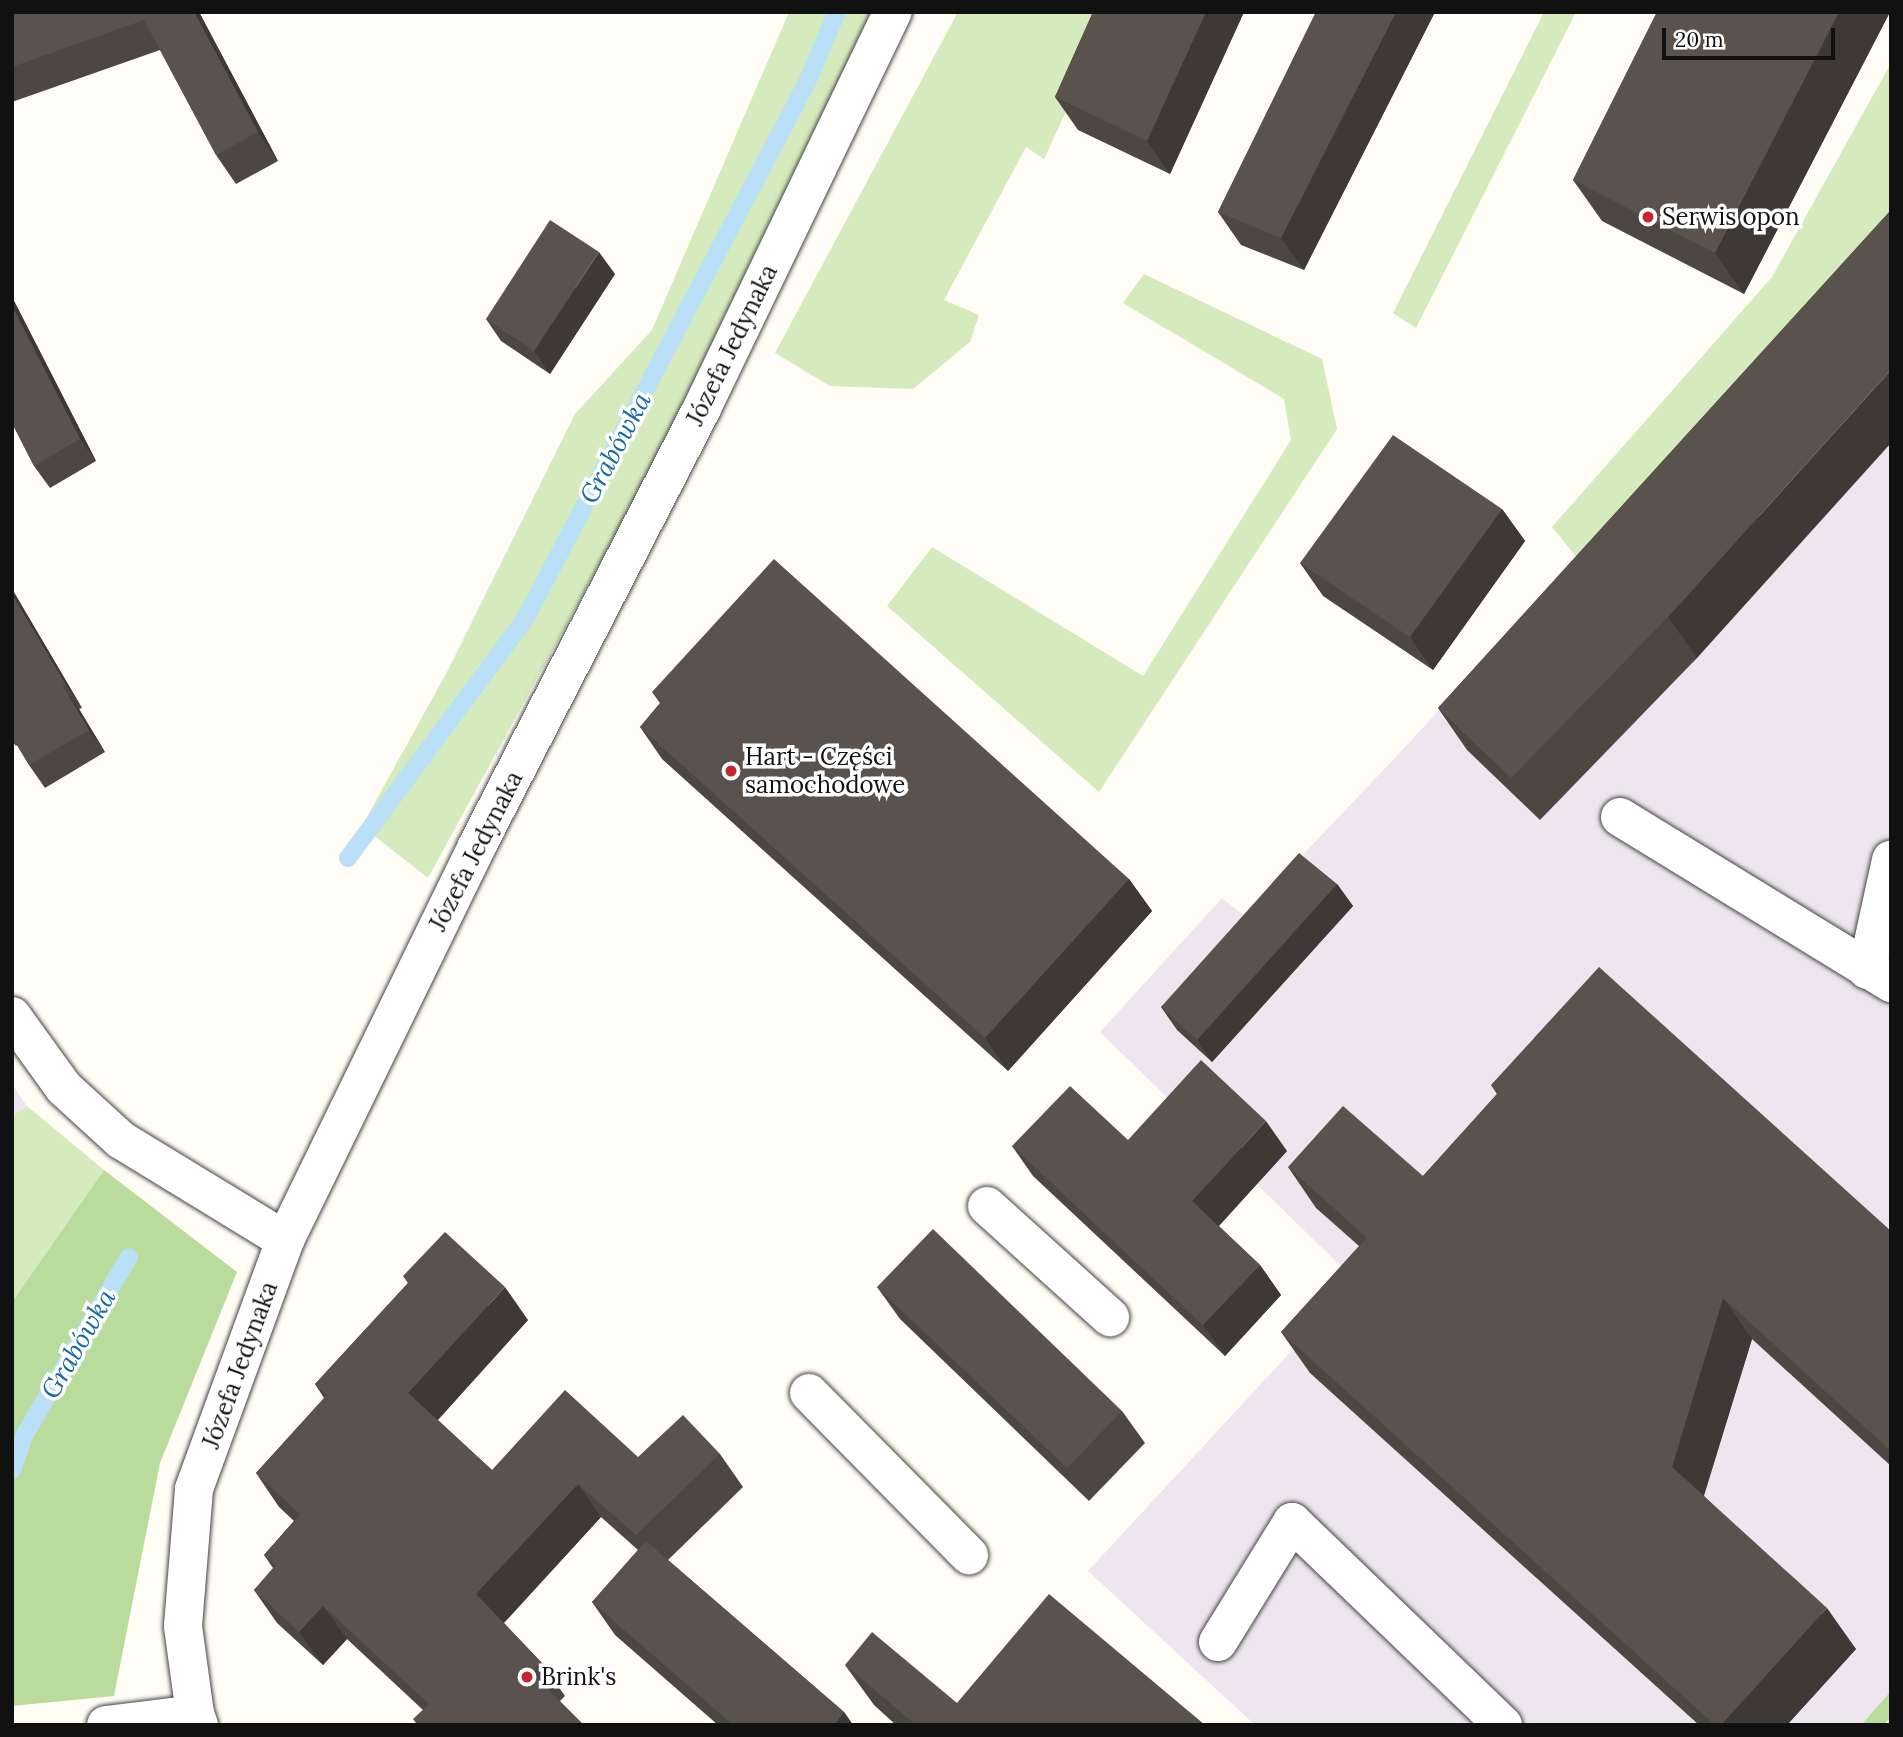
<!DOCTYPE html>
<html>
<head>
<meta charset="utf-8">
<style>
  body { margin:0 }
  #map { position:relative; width:1903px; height:1737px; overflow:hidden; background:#fffdf5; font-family:Lora,serif }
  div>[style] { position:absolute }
  .industrial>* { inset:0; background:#eee6ef }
  .green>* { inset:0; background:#d5ebbd }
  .forest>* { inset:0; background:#b9dc9c }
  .stream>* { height:18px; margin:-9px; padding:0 9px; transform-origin:9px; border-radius:9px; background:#b9e0f7 }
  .roads { filter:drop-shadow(0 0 2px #444) drop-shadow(0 0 2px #444) }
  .minor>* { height:38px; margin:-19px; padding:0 19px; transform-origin:19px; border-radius:19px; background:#fff }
  .wall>* { inset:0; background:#4d4742 }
  .shaded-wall>* { inset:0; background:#3f3936 }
  .building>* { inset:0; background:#5a524d }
  .dots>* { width:19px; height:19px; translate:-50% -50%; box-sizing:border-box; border:4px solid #fff; border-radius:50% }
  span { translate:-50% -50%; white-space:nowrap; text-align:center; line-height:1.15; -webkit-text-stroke:7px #fff; paint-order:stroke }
  .poi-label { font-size:24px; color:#111 }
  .left { translate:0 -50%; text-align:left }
  .street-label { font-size:24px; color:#111 }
  .water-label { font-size:26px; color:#1768a6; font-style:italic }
  .frame { position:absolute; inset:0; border:14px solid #111; pointer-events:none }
  .scale { position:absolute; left:1662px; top:28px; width:173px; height:32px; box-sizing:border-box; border:4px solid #111; border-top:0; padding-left:9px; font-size:21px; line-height:24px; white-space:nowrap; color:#111; -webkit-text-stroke:5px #fff; paint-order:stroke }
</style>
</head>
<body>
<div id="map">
  <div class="industrial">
    <i style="clip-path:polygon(1891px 217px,1891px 1691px,1861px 1725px,1255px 1725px,1088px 1571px,1356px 1281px,1100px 1032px,1222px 898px,1245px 916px,1408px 744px)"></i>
    <i style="clip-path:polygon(12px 1084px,27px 1106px,12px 1116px)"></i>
  </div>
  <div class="green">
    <i style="clip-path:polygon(789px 12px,871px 12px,647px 477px,428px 878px,362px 826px,448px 670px,575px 414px,652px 330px)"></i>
    <i style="clip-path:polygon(958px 12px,1112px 12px,1044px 159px,1026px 147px,944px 300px,979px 315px,970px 342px,913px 389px,830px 386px,775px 353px)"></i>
    <i style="clip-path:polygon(1544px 12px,1576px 12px,1416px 328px,1393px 313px)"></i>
    <i style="clip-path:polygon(1891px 63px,1891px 217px,1578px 559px,1552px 527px,1772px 277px)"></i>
    <i style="clip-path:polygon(1144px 274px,1322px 359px,1337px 429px,1099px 792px,887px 606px,932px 547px,1143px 676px,1291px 440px,1284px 399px,1123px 303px)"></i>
    <i style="clip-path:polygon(27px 1106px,104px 1170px,12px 1302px,12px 1116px)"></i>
  </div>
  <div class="forest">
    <i style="clip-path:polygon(104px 1170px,237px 1272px,160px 1463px,114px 1696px,12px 1706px,12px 1302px)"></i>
    <i style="clip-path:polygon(1891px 1691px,1891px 1717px,1884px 1725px,1861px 1725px)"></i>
  </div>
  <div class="stream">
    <i style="left:348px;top:858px;width:297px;rotate:-53.5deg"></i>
    <i style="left:525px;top:619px;width:607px;rotate:-62.29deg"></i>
    <i style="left:807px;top:82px;width:76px;rotate:-66.8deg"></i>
    <i style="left:12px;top:1470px;width:38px;rotate:-70deg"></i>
    <i style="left:25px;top:1434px;width:205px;rotate:-59.6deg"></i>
  </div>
  <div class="roads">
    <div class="minor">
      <i style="left:1620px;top:817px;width:318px;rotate:31.5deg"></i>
      <i style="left:1867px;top:970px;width:113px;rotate:-77.7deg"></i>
      <i style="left:12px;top:1016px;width:89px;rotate:54.2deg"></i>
      <i style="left:64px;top:1088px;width:77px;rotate:42.4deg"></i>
      <i style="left:121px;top:1140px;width:192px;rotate:31.4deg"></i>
      <i style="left:987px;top:1206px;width:166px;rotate:42.1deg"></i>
      <i style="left:809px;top:1393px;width:228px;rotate:45.4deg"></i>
      <i style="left:1218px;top:1642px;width:141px;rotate:-58.3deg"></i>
      <i style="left:1292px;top:1522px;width:293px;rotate:43.9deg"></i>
      <i style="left:106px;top:1725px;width:90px;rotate:-7deg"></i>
      <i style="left:199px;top:1725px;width:12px;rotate:-110deg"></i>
      <i style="left:195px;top:1714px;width:89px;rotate:-97.8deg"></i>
      <i style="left:183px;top:1626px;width:137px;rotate:-85.4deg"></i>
      <i style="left:194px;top:1489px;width:265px;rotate:-69.9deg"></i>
      <i style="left:285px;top:1240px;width:438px;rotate:-64deg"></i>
      <i style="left:477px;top:846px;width:492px;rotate:-62.8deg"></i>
      <i style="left:702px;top:408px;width:440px;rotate:-64.3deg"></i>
    </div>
  </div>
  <div class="wall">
    <i style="clip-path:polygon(12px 12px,199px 12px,278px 161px,236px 184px,216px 155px,160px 50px,12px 102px)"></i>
    <i style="clip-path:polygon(1093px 12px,1244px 12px,1170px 174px,1078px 130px,1055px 97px)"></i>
    <i style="clip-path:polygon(1314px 12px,1435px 12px,1304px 270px,1241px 245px,1218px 212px,1315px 14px)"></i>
    <i style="clip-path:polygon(1657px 12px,1890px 12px,1744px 294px,1602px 221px,1573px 180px)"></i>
    <i style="clip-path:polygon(1891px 210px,1697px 658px,1540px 820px,1467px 750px,1438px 708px)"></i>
    <i style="clip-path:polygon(615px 274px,550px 374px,501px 341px,486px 319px)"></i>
    <i style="clip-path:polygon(12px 297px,96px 461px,50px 488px,34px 466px,12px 423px)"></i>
    <i style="clip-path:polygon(1502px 509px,1525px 541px,1433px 670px,1323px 596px,1300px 563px)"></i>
    <i style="clip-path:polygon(12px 589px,82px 708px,79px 709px,105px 752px,45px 788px,29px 765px,17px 745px,16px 746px,12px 741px)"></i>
    <i style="clip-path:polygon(652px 692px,1129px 879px,1152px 911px,1008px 1071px,662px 759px,640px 727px,660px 703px)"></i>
    <i style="clip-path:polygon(1337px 884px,1353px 906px,1212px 1062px,1177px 1030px,1161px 1007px)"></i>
    <i style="clip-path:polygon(1491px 1085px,1891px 1231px,1891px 1466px,1752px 1339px,1704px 1496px,1856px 1649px,1787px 1725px,1699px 1725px,1310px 1373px,1281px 1332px,1359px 1246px,1316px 1208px,1288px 1167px,1423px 1176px,1497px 1094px)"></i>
    <i style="clip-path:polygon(1128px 1140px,1287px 1151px,1219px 1226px,1260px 1265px,1281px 1295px,1225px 1356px,1033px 1176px,1012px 1146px)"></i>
    <i style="clip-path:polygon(403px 1276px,528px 1320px,438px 1420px,492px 1470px,638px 1457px,720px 1454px,743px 1487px,668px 1560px,844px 1712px,853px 1725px,718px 1725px,615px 1635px,592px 1602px,638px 1550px,601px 1517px,504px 1623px,541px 1662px,565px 1696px,560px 1701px,423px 1710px,347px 1639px,323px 1665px,277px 1623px,254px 1590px,273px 1568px,264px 1555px,294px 1521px,279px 1507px,256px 1473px,324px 1398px,315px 1384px,408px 1283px)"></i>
    <i style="clip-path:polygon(877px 1287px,1122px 1411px,1145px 1443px,1089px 1501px,900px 1319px)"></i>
    <i style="clip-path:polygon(845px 1665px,957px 1703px,1205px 1725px,896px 1725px,874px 1705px)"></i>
  </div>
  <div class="shaded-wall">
    <i style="clip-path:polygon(194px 12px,199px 12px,278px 161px,258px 132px)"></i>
    <i style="clip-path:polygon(1206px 12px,1244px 12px,1170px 174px,1147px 141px)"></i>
    <i style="clip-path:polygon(1396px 12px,1435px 12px,1304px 270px,1281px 238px)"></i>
    <i style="clip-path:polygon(1839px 12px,1890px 12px,1744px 294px,1715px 253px)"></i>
    <i style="clip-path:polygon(599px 252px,615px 274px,550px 374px,534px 351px)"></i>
    <i style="clip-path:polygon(12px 297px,96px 461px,80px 439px,12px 306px)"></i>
    <i style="clip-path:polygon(1891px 370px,1891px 443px,1697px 658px,1668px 617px)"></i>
    <i style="clip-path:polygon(1502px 509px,1525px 541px,1433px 670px,1410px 637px)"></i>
    <i style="clip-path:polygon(12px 589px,82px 708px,66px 685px,12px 594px)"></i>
    <i style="clip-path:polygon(63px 686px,79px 709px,105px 752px,89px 730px)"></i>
    <i style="clip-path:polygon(1129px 879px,1152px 911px,1008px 1071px,985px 1038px)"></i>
    <i style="clip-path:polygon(1337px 884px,1353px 906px,1212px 1062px,1197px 1040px)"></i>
    <i style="clip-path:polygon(1266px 1121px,1287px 1151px,1214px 1231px,1192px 1201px)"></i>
    <i style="clip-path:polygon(1260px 1265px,1281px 1295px,1225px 1356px,1203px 1325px)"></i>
    <i style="clip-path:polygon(505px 1287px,528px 1320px,432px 1426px,408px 1393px)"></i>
    <i style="clip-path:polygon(1723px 1298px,1752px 1339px,1700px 1507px,1672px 1467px)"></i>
    <i style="clip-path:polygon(578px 1484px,601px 1517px,499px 1628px,476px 1594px)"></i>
    <i style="clip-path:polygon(323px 1606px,347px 1639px,323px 1665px,299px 1632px)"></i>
    <i style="clip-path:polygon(1827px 1608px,1856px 1649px,1787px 1725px,1721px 1725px)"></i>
    <i style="clip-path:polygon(844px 1712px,853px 1725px,834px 1725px)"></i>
  </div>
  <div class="building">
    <i style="clip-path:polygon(12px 12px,194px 12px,258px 132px,216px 155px,144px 20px,12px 67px)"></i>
    <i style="clip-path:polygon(1093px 12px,1206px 12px,1147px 141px,1055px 97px)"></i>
    <i style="clip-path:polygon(1316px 12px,1396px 12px,1281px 238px,1218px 212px)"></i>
    <i style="clip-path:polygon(1657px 12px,1839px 12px,1715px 253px,1573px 180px)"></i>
    <i style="clip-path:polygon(1891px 210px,1891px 370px,1668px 617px,1511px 778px,1438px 708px)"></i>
    <i style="clip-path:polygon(550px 220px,599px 252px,534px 351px,486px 319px)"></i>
    <i style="clip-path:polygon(12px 306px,80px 439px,34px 466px,12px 423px)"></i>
    <i style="clip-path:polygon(1393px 435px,1502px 509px,1410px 637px,1300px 563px)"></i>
    <i style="clip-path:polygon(774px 559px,1129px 879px,985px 1038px,640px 727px,662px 701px,652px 692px)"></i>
    <i style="clip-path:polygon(12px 594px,66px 685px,63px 686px,89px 730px,29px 765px,12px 737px)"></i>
    <i style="clip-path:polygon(1299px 853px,1337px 884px,1197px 1040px,1161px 1007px)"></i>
    <i style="clip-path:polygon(1599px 967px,1891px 1231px,1891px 1451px,1723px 1298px,1672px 1467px,1827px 1608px,1721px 1725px,1715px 1725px,1281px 1332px,1367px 1238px,1288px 1167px,1343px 1106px,1423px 1176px,1498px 1093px,1491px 1085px)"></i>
    <i style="clip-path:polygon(1201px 1060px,1266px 1121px,1192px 1201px,1260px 1265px,1203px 1325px,1012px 1146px,1070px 1086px,1128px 1140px)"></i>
    <i style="clip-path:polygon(933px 1229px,1122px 1411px,1067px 1468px,877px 1287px)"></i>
    <i style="clip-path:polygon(445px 1232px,505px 1287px,408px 1393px,492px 1470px,565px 1390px,638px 1457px,683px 1415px,720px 1454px,636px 1535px,578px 1484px,476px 1594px,541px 1662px,531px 1672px,584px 1725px,414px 1725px,416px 1723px,413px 1719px,429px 1704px,323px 1606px,299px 1632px,254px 1590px,276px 1566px,264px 1555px,300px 1514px,256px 1473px,327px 1395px,315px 1384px,409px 1282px,403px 1276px)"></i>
    <i style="clip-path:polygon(646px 1541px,844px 1712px,834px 1725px,733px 1725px,592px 1602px)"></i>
    <i style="clip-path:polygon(1049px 1594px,1205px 1725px,916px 1725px,845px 1665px,872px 1632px,957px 1703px)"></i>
  </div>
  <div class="dots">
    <i style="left:1648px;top:217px;background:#c4262e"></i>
    <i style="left:731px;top:771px;background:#c4262e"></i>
    <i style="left:527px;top:1677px;background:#c4262e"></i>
  </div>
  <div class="poi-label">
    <span class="left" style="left:1662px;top:217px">Serwis opon</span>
    <span class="left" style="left:745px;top:771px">Hart - Części<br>samochodowe</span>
    <span class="left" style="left:541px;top:1677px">Brink's</span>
  </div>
  <div class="street-label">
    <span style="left:732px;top:345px;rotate:-64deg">Józefa Jedynaka</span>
    <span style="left:476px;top:851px;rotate:-63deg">Józefa Jedynaka</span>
    <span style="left:240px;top:1365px;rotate:-70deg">Józefa Jedynaka</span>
  </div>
  <div class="water-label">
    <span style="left:615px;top:448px;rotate:-62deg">Grabówka</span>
    <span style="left:78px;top:1344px;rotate:-60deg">Grabówka</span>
  </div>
  <div class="frame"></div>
  <div class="scale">20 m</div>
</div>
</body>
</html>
